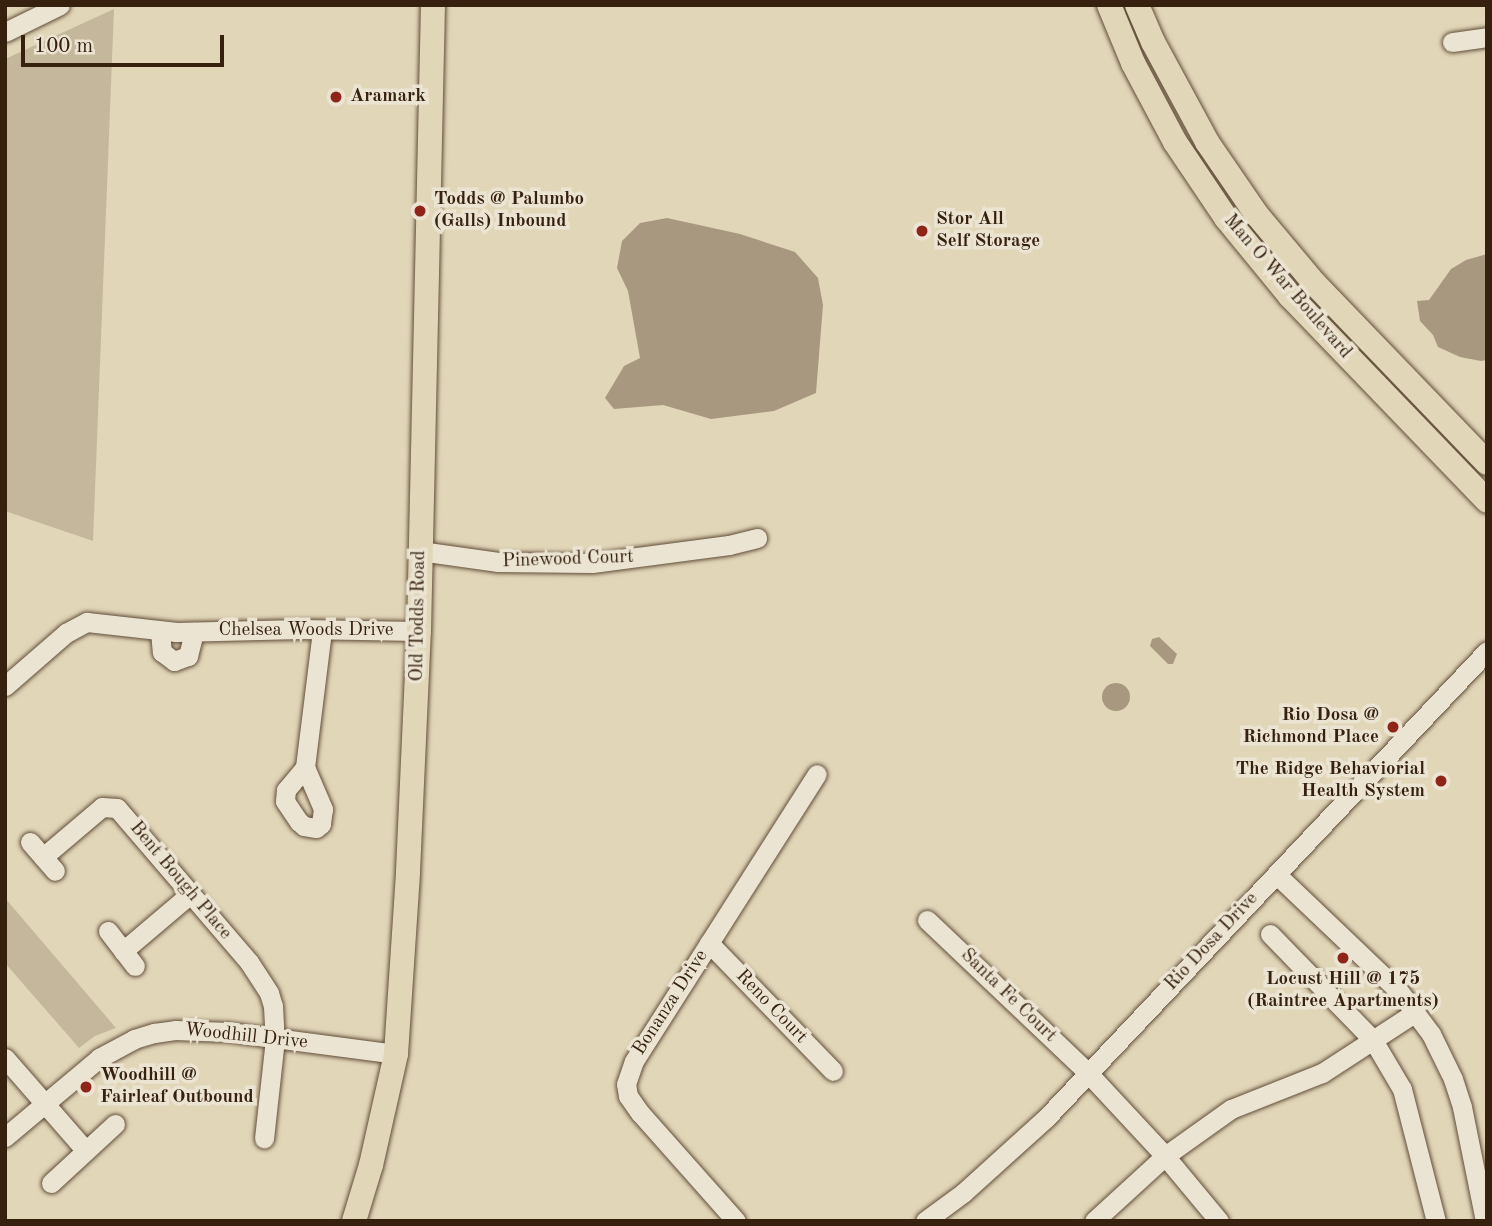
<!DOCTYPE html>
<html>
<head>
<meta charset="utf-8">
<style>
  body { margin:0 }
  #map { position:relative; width:1492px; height:1226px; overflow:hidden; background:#e2d6b9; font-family:"Old Standard TT",serif }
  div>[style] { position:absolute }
  .green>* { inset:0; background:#c5b79c }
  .water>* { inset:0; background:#a8987f }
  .round { border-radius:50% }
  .roads { filter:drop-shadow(0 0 2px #614e39) drop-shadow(0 0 2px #614e39) }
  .minor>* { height:19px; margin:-9.5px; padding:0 9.5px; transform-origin:9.5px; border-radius:9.5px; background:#ece4d2 }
  .major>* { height:24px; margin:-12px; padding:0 12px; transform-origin:12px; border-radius:12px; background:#e2d6b9 }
  .dots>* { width:19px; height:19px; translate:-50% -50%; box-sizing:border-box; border:4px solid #ece4d2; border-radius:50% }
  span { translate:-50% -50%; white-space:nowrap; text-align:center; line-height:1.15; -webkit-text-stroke:7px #ece4d2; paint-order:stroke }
  .poi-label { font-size:19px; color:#36200e; font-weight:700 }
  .left { translate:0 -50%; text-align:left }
  .right { translate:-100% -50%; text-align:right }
  .street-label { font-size:19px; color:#36200e }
  .frame { position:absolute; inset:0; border:7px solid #36200e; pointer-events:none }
  .scale { position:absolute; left:21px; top:35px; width:203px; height:32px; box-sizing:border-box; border:4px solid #36200e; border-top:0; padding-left:9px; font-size:21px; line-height:24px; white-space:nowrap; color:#36200e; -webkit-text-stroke:5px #ece4d2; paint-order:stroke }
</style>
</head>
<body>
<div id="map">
  <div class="green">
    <i style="clip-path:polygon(114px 9px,93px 541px,5px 511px,5px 59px)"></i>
    <i style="clip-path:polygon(5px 898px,116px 1028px,95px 1036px,79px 1048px,5px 963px)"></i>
  </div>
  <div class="water">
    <i style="clip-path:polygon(667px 218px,740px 234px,795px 252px,818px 278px,823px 305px,816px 393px,774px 411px,711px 419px,663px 405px,614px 409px,605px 398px,624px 366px,640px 358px,628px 291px,617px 268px,622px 241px,640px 223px)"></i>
    <i style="clip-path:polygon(1487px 254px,1487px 360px,1481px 361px,1460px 357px,1438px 347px,1433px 335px,1420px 321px,1417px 301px,1429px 300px,1451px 269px,1466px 260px)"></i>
    <i style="clip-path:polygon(1159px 637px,1177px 654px,1173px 664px,1168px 664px,1150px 646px,1152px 639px)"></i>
    <i class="round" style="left:1102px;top:683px;width:28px;height:28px"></i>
  </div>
  <div class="roads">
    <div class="minor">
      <i style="left:5px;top:32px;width:61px;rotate:-26.1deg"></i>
      <i style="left:1452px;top:42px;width:35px;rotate:-8deg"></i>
      <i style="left:420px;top:551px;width:79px;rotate:8deg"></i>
      <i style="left:498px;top:562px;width:94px;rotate:0.6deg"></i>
      <i style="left:592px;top:563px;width:138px;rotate:-7.5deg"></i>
      <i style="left:729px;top:545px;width:29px;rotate:-14deg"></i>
      <i style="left:160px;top:631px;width:21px;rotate:85deg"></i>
      <i style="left:162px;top:652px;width:15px;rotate:37deg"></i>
      <i style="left:174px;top:661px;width:15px;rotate:-20deg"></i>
      <i style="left:188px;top:656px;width:25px;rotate:-76deg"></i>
      <i style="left:5px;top:686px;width:81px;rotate:-41deg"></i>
      <i style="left:66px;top:633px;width:24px;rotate:-28deg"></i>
      <i style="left:87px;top:622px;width:90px;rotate:6.4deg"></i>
      <i style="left:176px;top:632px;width:125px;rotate:-1.4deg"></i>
      <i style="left:301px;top:629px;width:118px;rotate:1deg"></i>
      <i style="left:305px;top:767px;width:46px;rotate:66.8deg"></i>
      <i style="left:323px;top:809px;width:15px;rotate:98deg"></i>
      <i style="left:321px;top:824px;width:6px;rotate:141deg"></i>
      <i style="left:316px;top:828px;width:12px;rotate:-171deg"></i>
      <i style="left:304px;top:826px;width:6px;rotate:-141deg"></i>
      <i style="left:299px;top:822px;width:25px;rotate:-124deg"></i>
      <i style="left:285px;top:801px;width:11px;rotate:-85deg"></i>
      <i style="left:286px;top:790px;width:30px;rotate:-50deg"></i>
      <i style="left:305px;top:767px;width:137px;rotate:-82.9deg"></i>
      <i style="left:30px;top:842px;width:38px;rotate:49deg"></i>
      <i style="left:43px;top:857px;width:77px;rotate:-40.3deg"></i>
      <i style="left:102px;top:807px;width:15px;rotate:4deg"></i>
      <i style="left:117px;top:808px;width:203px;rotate:49.4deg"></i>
      <i style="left:249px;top:962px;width:37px;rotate:57deg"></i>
      <i style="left:269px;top:993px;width:14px;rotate:73deg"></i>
      <i style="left:273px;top:1006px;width:33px;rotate:87deg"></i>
      <i style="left:275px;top:1039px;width:100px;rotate:96.3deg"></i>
      <i style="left:1276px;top:874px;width:168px;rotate:43.6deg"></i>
      <i style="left:1398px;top:990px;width:55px;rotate:53.1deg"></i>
      <i style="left:1431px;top:1034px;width:50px;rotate:63.9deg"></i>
      <i style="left:1453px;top:1079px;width:29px;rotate:72deg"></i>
      <i style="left:1462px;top:1107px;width:116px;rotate:78.6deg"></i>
      <i style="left:927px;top:920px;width:222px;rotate:43.5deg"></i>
      <i style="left:1088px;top:1073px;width:113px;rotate:47.1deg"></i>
      <i style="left:1165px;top:1156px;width:96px;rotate:137.5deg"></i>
      <i style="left:108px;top:931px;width:44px;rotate:52.4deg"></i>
      <i style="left:1270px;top:934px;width:148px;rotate:45.8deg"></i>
      <i style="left:1373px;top:1040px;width:57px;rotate:59.4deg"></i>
      <i style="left:1402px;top:1089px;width:136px;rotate:75.6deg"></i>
      <i style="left:709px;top:943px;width:178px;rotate:45.9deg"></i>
      <i style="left:123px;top:951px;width:87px;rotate:-40.3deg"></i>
      <i style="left:5px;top:1058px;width:123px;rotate:48.9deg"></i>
      <i style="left:5px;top:1137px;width:123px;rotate:-40deg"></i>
      <i style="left:99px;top:1058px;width:40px;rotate:-28deg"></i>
      <i style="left:134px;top:1039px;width:21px;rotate:-17deg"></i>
      <i style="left:154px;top:1033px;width:21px;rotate:-8deg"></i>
      <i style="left:175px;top:1030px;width:54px;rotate:2.1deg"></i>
      <i style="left:229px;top:1032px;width:168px;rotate:7.5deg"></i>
      <i style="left:51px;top:1183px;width:87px;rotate:-42.7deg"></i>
      <i style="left:736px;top:1221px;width:144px;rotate:-131.6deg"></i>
      <i style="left:640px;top:1113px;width:21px;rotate:-125deg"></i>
      <i style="left:628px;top:1096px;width:12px;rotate:-99deg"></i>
      <i style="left:626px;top:1084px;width:24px;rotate:-71deg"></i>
      <i style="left:634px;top:1061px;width:340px;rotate:-57.5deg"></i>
      <i style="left:925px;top:1221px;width:47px;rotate:-36.4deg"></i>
      <i style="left:963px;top:1193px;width:112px;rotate:-42.1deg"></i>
      <i style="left:1046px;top:1118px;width:642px;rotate:-46.64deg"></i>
      <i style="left:1219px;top:1221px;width:85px;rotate:-129.7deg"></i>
      <i style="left:1165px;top:1156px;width:81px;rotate:-35.5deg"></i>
      <i style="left:1231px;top:1109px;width:98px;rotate:-21.6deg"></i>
      <i style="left:1322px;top:1073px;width:112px;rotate:-33deg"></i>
    </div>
    <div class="major">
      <i style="left:1109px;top:5px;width:63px;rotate:67.5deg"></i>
      <i style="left:1133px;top:63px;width:89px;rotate:62deg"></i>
      <i style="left:1175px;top:142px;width:92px;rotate:56.1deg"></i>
      <i style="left:1226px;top:218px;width:101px;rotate:50.6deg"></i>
      <i style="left:1290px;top:296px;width:284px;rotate:46.1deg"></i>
      <i style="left:1137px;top:5px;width:40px;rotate:66.6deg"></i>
      <i style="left:1153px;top:42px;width:114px;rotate:61.6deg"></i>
      <i style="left:1207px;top:142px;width:88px;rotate:55.6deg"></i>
      <i style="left:1257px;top:215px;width:90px;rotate:50deg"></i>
      <i style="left:1315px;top:284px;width:248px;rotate:46.1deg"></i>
      <i style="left:354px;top:1221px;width:59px;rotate:-73.1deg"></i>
      <i style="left:371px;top:1165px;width:114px;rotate:-77.3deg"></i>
      <i style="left:396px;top:1054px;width:183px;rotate:-86.2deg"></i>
      <i style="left:408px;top:871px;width:240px;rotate:-87.4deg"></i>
      <i style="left:419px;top:631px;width:626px;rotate:-88.72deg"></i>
    </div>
  </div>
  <div class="dots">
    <i style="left:336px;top:97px;background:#8f2418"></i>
    <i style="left:420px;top:211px;background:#8f2418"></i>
    <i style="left:922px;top:231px;background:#8f2418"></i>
    <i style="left:1393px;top:727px;background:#8f2418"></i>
    <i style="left:1441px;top:781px;background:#8f2418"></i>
    <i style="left:1343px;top:958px;background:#8f2418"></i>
    <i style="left:86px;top:1087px;background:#8f2418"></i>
  </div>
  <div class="poi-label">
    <span class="left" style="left:350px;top:97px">Aramark</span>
    <span class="left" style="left:434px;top:211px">Todds @ Palumbo<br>(Galls) Inbound</span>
    <span class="left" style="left:936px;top:231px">Stor All<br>Self Storage</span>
    <span class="right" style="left:1379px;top:727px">Rio Dosa @<br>Richmond Place</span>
    <span class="right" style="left:1425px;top:781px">The Ridge Behaviorial<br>Health System</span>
    <span style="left:1343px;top:991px">Locust Hill @ 175<br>(Raintree Apartments)</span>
    <span class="left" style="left:100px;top:1087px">Woodhill @<br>Fairleaf Outbound</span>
  </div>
  <div class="street-label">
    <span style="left:1287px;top:287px;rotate:49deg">Man O War Boulevard</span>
    <span style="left:568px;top:560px;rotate:-2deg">Pinewood Court</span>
    <span style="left:419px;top:616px;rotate:-89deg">Old Todds Road</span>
    <span style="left:306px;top:631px">Chelsea Woods Drive</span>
    <span style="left:180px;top:881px;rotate:50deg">Bent Bough Place</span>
    <span style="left:1212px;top:942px;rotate:-47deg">Rio Dosa Drive</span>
    <span style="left:1008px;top:996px;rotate:44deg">Santa Fe Court</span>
    <span style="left:671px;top:1003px;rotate:-57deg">Bonanza Drive</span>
    <span style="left:771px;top:1007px;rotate:46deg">Reno Court</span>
    <span style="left:246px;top:1037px;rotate:6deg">Woodhill Drive</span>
  </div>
  <div class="frame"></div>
  <div class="scale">100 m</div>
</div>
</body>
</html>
